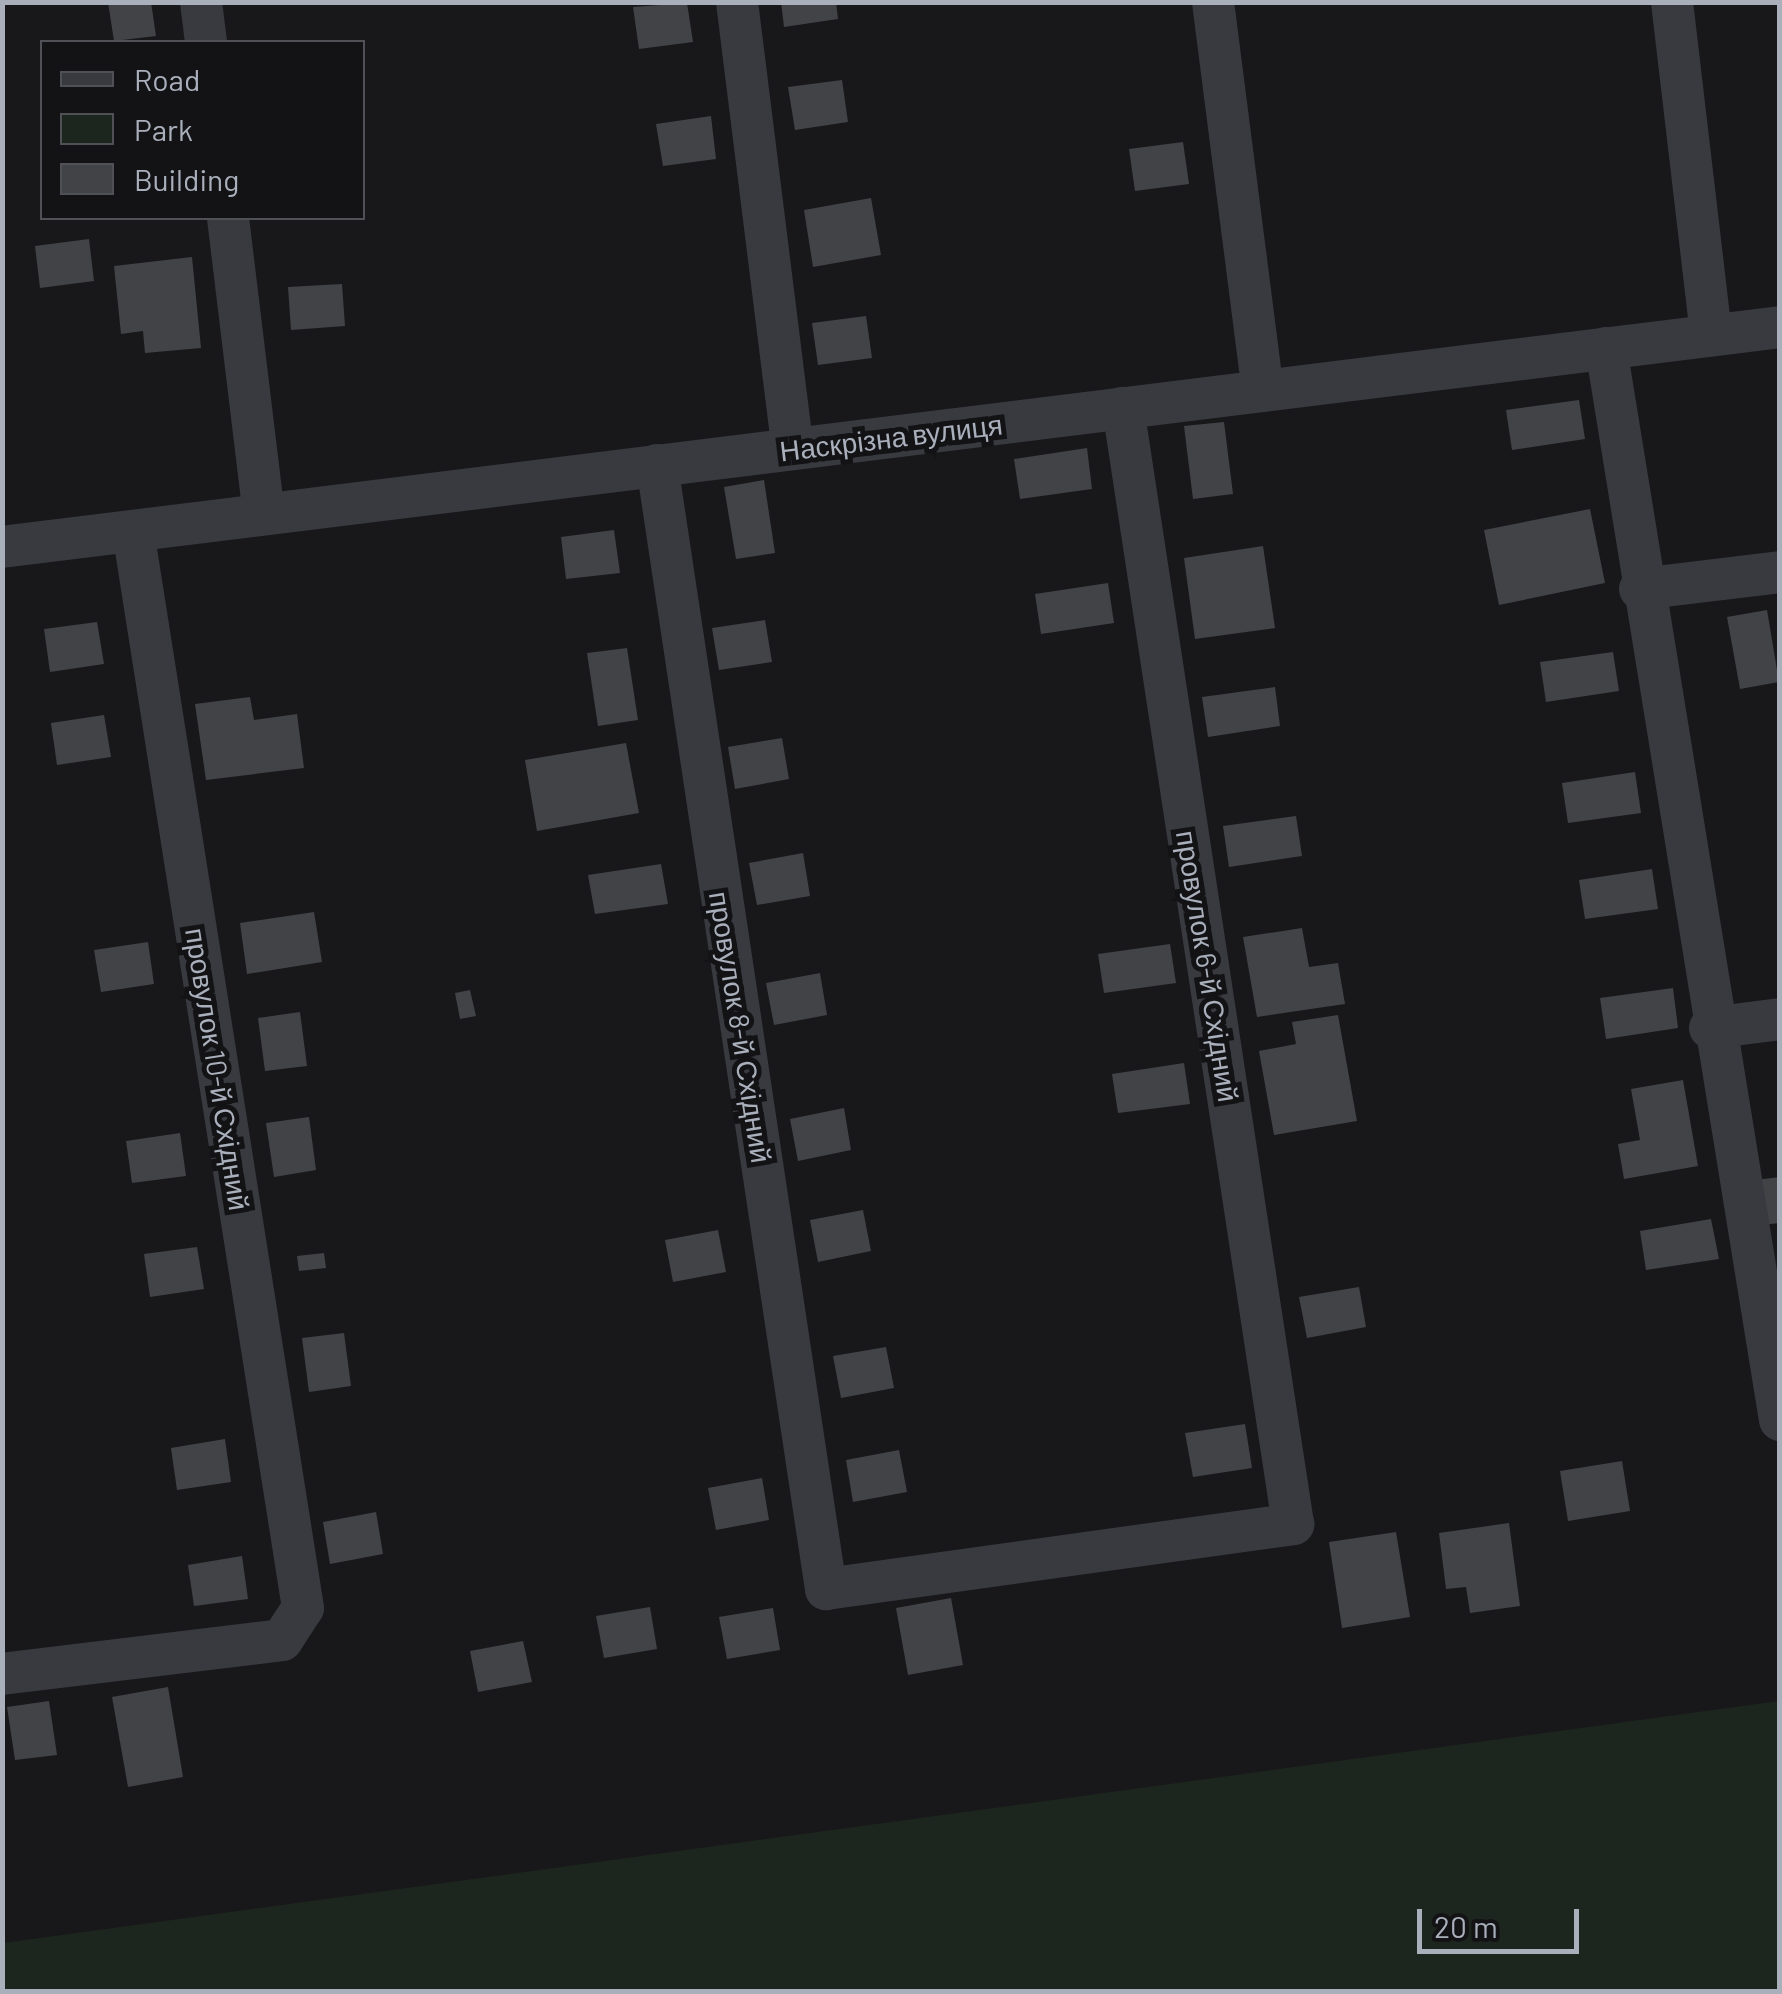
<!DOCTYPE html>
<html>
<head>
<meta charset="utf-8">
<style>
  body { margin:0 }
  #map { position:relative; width:1782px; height:1994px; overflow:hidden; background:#18181a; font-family:Barlow,sans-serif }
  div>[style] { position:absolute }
  .green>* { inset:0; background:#1d261e }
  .building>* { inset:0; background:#424347 }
  .minor>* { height:42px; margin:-21px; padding:0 21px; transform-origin:21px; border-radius:21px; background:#383a40 }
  span { translate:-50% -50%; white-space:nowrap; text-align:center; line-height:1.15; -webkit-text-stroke:10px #131315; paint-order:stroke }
  .street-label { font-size:28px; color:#a9afbb }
  .frame { position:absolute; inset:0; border:5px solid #a9afbb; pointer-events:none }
  .legend { position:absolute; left:40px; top:40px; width:325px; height:180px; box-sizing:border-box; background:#131315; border:2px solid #4f5157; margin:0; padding:12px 18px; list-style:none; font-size:30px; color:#a9afbb }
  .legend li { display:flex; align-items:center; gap:20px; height:50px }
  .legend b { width:50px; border:2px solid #4f5157 }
  .scale { position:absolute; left:1417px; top:1909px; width:162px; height:45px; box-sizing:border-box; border:5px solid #a9afbb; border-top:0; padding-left:12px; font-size:30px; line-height:35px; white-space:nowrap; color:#a9afbb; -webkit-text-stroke:8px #131315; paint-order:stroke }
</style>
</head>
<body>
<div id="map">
  <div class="green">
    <i style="clip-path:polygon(1779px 1701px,1779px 1991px,3px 1991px,3px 1943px)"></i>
  </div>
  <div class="building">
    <i style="clip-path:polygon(108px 2px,151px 2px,156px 36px,114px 41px)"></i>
    <i style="clip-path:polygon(781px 2px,836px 2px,838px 19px,784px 27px)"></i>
    <i style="clip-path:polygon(687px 3px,693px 42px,639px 49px,633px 7px)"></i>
    <i style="clip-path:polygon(842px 80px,848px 122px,795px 130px,788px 87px)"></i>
    <i style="clip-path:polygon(711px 116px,716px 159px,663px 166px,656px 124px)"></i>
    <i style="clip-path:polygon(1183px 142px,1189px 184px,1135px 191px,1129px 149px)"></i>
    <i style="clip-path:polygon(871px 198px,881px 255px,813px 267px,804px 210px)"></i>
    <i style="clip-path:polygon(89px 239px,94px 281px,40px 288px,35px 246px)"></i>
    <i style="clip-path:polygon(192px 257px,201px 348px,145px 353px,143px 331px,121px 334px,114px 266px)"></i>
    <i style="clip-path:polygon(342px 284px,345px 326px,291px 330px,288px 287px)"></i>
    <i style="clip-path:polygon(866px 316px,872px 358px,818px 365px,812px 323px)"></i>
    <i style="clip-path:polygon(1579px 400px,1585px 439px,1512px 450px,1506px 410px)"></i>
    <i style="clip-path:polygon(1224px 422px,1233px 494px,1193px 499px,1184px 426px)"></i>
    <i style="clip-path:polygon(1087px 448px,1092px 489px,1020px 499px,1014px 459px)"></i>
    <i style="clip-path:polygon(764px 480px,775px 553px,736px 559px,724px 487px)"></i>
    <i style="clip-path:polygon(1590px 509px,1605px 583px,1499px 605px,1484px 530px)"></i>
    <i style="clip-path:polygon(614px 530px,620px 573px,566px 579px,561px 537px)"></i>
    <i style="clip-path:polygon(1263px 546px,1275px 628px,1195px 639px,1184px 558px)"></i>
    <i style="clip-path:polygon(1108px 583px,1114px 623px,1041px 634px,1035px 594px)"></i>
    <i style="clip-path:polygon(1767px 610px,1779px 682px,1740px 689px,1727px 617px)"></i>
    <i style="clip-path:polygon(765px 620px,772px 662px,719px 670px,712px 628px)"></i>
    <i style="clip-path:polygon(97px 622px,104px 664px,50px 672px,44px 629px)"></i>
    <i style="clip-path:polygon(627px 648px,638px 720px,598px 726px,587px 653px)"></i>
    <i style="clip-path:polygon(1613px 652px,1619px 691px,1546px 702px,1540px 662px)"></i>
    <i style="clip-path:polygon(1275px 687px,1280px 726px,1208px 737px,1202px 697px)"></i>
    <i style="clip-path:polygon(250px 697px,254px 720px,297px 714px,304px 768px,206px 780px,195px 704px)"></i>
    <i style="clip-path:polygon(104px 715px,111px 757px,57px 765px,51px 723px)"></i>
    <i style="clip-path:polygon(782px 738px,789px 779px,735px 789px,728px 747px)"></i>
    <i style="clip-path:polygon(626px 743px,639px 813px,537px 831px,525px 760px)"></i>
    <i style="clip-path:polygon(1635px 772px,1641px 813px,1568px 823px,1562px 783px)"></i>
    <i style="clip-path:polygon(1296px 816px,1302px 856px,1229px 867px,1223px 826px)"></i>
    <i style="clip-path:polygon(803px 853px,810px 896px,757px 905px,749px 863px)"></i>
    <i style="clip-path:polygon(661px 864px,668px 904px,595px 914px,588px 875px)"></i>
    <i style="clip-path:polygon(1652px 869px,1658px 909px,1585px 919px,1579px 880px)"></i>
    <i style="clip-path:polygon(314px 912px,322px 962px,247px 974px,240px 923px)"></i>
    <i style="clip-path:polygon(1302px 928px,1309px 967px,1338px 963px,1345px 1004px,1257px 1017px,1243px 937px)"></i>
    <i style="clip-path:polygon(148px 942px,154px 984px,101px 992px,94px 950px)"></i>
    <i style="clip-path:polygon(1170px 944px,1176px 983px,1104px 993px,1098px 954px)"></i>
    <i style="clip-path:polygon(820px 973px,827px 1015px,774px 1025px,766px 983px)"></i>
    <i style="clip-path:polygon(1673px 988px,1678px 1028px,1606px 1039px,1600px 998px)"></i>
    <i style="clip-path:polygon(470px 990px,476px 1016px,460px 1019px,455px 993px)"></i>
    <i style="clip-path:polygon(300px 1012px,307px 1066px,265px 1071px,258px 1018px)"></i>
    <i style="clip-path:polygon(1338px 1015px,1357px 1121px,1274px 1135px,1259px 1051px,1296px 1044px,1292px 1022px)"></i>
    <i style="clip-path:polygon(1184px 1063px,1190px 1104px,1118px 1113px,1112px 1074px)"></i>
    <i style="clip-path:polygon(1683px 1080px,1698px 1166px,1624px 1179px,1618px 1144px,1640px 1140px,1631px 1089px)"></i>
    <i style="clip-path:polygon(844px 1108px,851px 1150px,798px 1161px,790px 1119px)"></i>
    <i style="clip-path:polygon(309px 1117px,316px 1170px,274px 1177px,266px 1123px)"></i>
    <i style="clip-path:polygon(180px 1133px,186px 1176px,132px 1183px,126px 1141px)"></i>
    <i style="clip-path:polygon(1780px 1177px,1780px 1223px,1761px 1225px,1755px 1180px)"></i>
    <i style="clip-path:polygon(863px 1210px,871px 1251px,818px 1262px,810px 1220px)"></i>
    <i style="clip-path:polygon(1711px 1219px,1719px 1259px,1646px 1270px,1640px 1231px)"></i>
    <i style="clip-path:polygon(718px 1230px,726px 1272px,673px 1282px,665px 1240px)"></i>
    <i style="clip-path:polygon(197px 1247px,204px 1289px,150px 1297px,144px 1254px)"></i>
    <i style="clip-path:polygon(324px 1253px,326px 1268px,299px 1271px,297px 1256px)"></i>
    <i style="clip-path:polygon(1359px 1287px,1366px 1327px,1307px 1338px,1299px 1297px)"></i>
    <i style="clip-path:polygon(344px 1333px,351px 1386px,309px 1392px,302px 1338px)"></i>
    <i style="clip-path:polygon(886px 1347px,894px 1388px,841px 1398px,833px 1356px)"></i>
    <i style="clip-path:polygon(1245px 1424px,1252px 1468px,1193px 1477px,1185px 1433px)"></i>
    <i style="clip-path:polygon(225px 1439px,231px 1482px,177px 1490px,171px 1448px)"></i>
    <i style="clip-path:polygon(899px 1450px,907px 1492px,853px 1502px,846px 1460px)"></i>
    <i style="clip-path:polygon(1622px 1461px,1630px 1511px,1568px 1521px,1560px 1471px)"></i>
    <i style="clip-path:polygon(762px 1478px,769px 1520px,716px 1530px,708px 1488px)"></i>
    <i style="clip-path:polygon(376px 1512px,383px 1554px,330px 1564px,323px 1522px)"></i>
    <i style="clip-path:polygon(1509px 1523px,1520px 1606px,1470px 1613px,1466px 1587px,1446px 1589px,1439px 1533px)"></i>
    <i style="clip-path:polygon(1396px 1532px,1410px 1617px,1342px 1628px,1329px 1542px)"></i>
    <i style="clip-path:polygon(242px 1556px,248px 1599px,194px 1606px,188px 1565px)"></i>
    <i style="clip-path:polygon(951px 1598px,963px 1665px,908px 1675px,896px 1608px)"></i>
    <i style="clip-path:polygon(650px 1607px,657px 1649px,604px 1658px,596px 1616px)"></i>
    <i style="clip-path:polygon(773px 1608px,780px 1650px,727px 1659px,719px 1617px)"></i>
    <i style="clip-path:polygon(523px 1641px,532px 1682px,478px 1692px,470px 1651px)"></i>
    <i style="clip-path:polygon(168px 1687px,183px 1777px,128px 1787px,112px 1697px)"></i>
    <i style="clip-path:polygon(49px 1701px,57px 1755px,15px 1760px,7px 1707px)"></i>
  </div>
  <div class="minor">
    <i style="left:201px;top:2px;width:40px;rotate:82.9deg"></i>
    <i style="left:737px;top:2px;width:450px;rotate:82.9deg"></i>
    <i style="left:1213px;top:2px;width:392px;rotate:82.7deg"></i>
    <i style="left:1672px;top:2px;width:335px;rotate:83.3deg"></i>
    <i style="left:228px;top:218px;width:298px;rotate:83.1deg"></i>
    <i style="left:1606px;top:348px;width:1086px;rotate:80.78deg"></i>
    <i style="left:657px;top:465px;width:1137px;rotate:81.45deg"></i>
    <i style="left:826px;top:1589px;width:472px;rotate:-7.9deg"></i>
    <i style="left:1293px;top:1524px;width:1129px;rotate:-98.66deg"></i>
    <i style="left:2px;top:547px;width:1792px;rotate:-7.05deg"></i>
    <i style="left:1640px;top:589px;width:141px;rotate:-6.9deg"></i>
    <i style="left:1710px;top:1028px;width:71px;rotate:-7.3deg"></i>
    <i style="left:2px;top:1674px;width:282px;rotate:-6.9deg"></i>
    <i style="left:282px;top:1640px;width:38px;rotate:-57deg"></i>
    <i style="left:303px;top:1608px;width:1090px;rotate:-98.97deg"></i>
  </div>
  <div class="street-label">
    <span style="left:891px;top:437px;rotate:-7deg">Наскрізна вулиця</span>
    <span style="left:1208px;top:966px;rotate:81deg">провулок 6-й Східний</span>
    <span style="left:741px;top:1027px;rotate:81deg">провулок 8-й Східний</span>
    <span style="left:218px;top:1069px;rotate:81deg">провулок 10-й Східний</span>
  </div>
  <div class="frame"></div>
  <ul class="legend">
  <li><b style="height:12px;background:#383a40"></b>Road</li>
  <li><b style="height:28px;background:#1d261e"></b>Park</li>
  <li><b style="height:28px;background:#424347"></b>Building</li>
  </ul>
  <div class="scale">20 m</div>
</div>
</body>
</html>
